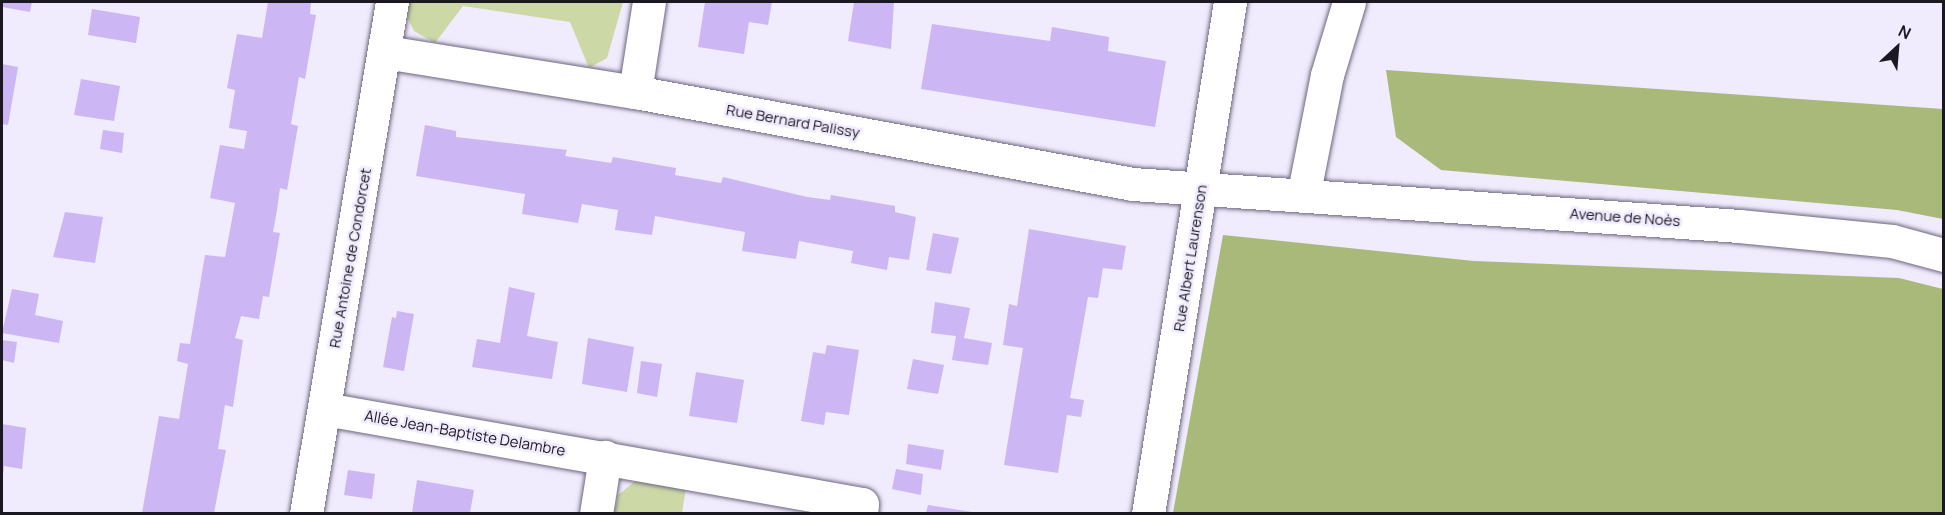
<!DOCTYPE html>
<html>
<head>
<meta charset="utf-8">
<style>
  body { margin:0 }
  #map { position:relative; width:1945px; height:515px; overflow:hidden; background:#f0ebfd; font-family:Manrope,sans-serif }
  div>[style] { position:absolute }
  .green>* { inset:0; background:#ccd9a7 }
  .forest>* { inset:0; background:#a9b979 }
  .building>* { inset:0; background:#ccb6f4 }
  .roads { filter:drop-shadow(0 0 2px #6d667f) drop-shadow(0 0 2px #6d667f) }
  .street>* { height:33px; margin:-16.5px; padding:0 16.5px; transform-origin:16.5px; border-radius:16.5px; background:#fff }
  span { translate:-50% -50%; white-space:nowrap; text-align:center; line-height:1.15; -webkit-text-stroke:5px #f0ebfd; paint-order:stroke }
  .street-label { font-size:15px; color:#1b1822 }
  .frame { position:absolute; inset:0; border:3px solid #1b1822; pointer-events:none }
  .north { position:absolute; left:1867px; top:18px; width:60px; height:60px; -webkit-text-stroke:4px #f0ebfd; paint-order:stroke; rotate:26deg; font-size:16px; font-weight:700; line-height:24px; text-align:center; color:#1b1822 }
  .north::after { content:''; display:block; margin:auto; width:21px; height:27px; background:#1b1822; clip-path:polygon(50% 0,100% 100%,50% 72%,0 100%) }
</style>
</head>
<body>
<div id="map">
  <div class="green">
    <i style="clip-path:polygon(406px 2px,623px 2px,607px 58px,589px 68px,570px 22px,463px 6px,435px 43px,414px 31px,406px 15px)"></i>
    <i style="clip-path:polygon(638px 479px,686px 488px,682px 513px,614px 514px,618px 495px)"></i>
  </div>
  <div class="forest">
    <i style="clip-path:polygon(1386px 70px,1943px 109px,1943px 219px,1897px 210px,1441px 170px,1396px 137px)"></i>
    <i style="clip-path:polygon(1223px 235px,1474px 261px,1899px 278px,1943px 289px,1943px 513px,1173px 513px)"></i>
  </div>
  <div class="building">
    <i style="clip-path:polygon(2px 2px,32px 2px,30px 12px,2px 7px)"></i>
    <i style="clip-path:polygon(268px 2px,311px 2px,310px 14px,316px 15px,305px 79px,299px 77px,295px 100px,291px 124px,298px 126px,287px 190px,280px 188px,277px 210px,273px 232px,280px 233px,269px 297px,263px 296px,259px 319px,241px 316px,235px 338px,243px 340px,233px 407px,225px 405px,218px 449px,226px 450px,214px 513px,142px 513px,159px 416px,179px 419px,188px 364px,177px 361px,180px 343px,190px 344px,205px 255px,225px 257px,235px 203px,210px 198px,220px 145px,244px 149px,247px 131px,229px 128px,235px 90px,227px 88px,237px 34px,262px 38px)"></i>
    <i style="clip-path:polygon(705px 2px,772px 2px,768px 25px,749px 22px,744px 54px,698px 47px)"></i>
    <i style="clip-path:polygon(854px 2px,894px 2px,891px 49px,848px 41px)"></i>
    <i style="clip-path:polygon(92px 9px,140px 17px,136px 43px,88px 35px)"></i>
    <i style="clip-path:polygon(932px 24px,1050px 41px,1052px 27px,1109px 37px,1108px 51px,1166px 61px,1155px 127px,921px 89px)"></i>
    <i style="clip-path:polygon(2px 64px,18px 67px,8px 125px,2px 124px)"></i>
    <i style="clip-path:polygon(81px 79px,120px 86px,114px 121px,74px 115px)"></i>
    <i style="clip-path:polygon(425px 125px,456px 131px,456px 137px,567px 150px,565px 156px,611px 163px,613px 157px,676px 168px,675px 175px,721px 183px,723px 177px,807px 197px,830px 200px,831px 195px,895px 206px,895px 212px,916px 217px,909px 260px,889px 257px,887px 270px,851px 263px,853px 251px,799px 241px,796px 259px,742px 251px,745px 232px,655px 216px,652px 235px,615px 230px,618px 210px,582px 204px,578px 223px,522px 214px,525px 194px,416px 176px)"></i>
    <i style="clip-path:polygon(103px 130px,124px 133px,122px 153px,100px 149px)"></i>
    <i style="clip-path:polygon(65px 212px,103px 217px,95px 263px,53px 257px)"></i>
    <i style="clip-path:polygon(1029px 229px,1126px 246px,1122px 270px,1103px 268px,1098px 298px,1088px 297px,1070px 398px,1084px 400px,1081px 417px,1067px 415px,1058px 473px,1004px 465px,1023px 348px,1003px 345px,1009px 304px,1017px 306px)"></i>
    <i style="clip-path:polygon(933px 233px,959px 238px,951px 274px,926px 270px)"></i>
    <i style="clip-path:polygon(509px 287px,535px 293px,527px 336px,558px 342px,552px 379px,472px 367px,477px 339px,500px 343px)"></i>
    <i style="clip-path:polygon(12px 289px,39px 294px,35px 315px,63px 321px,59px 343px,2px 333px)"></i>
    <i style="clip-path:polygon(935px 302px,970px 308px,964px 338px,992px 343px,988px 365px,952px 360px,956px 336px,931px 333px)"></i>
    <i style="clip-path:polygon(397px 311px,414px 314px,404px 371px,383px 367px,392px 317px,396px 318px)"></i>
    <i style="clip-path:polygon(588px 338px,634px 347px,627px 392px,582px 384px)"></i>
    <i style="clip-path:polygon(2px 340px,17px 342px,14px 363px,2px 360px)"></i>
    <i style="clip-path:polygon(827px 345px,859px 350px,849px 415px,826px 412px,824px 425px,801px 421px,813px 352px,825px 354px)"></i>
    <i style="clip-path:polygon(913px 359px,944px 365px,938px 394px,907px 389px)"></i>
    <i style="clip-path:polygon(641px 361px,662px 364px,657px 397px,637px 393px)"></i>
    <i style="clip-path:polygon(696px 372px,744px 380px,737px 423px,689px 416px)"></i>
    <i style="clip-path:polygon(2px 424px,26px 428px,22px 469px,4px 466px,3px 476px)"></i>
    <i style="clip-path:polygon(908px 444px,944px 450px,941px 470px,906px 464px)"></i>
    <i style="clip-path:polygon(896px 469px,923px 474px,921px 495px,892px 489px)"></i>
    <i style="clip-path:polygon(348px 470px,375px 474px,372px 499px,344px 495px)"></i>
    <i style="clip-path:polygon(417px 480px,474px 490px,470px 513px,412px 513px)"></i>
    <i style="clip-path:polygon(928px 505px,972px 512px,971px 513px,926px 513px)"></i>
  </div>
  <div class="roads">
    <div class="street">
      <i style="left:385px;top:52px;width:253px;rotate:9.1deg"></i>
      <i style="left:635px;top:92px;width:506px;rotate:10.47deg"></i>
      <i style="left:1133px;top:184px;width:607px;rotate:3.96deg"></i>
      <i style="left:1739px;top:226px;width:154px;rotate:5.6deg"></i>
      <i style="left:1892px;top:241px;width:54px;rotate:15.1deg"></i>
      <i style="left:635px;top:92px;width:91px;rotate:-81.2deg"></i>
      <i style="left:1304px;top:192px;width:119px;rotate:-78.9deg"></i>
      <i style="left:1327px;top:75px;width:76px;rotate:-73.2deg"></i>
      <i style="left:325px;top:409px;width:545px;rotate:10.03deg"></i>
      <i style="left:862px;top:504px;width:10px;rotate:96deg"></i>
      <i style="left:306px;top:514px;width:519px;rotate:-80.47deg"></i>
      <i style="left:596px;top:514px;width:58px;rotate:-81deg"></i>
      <i style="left:1148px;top:514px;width:519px;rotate:-80.9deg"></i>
    </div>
  </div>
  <div class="street-label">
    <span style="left:793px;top:121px;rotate:10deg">Rue Bernard Palissy</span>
    <span style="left:1625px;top:217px;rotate:4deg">Avenue de Noès</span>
    <span style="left:350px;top:258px;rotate:-80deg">Rue Antoine de Condorcet</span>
    <span style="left:1190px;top:258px;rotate:-81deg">Rue Albert Laurenson</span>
    <span style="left:465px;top:433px;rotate:10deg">Allée Jean-Baptiste Delambre</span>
  </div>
  <div class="frame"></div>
  <div class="north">N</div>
</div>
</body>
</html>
